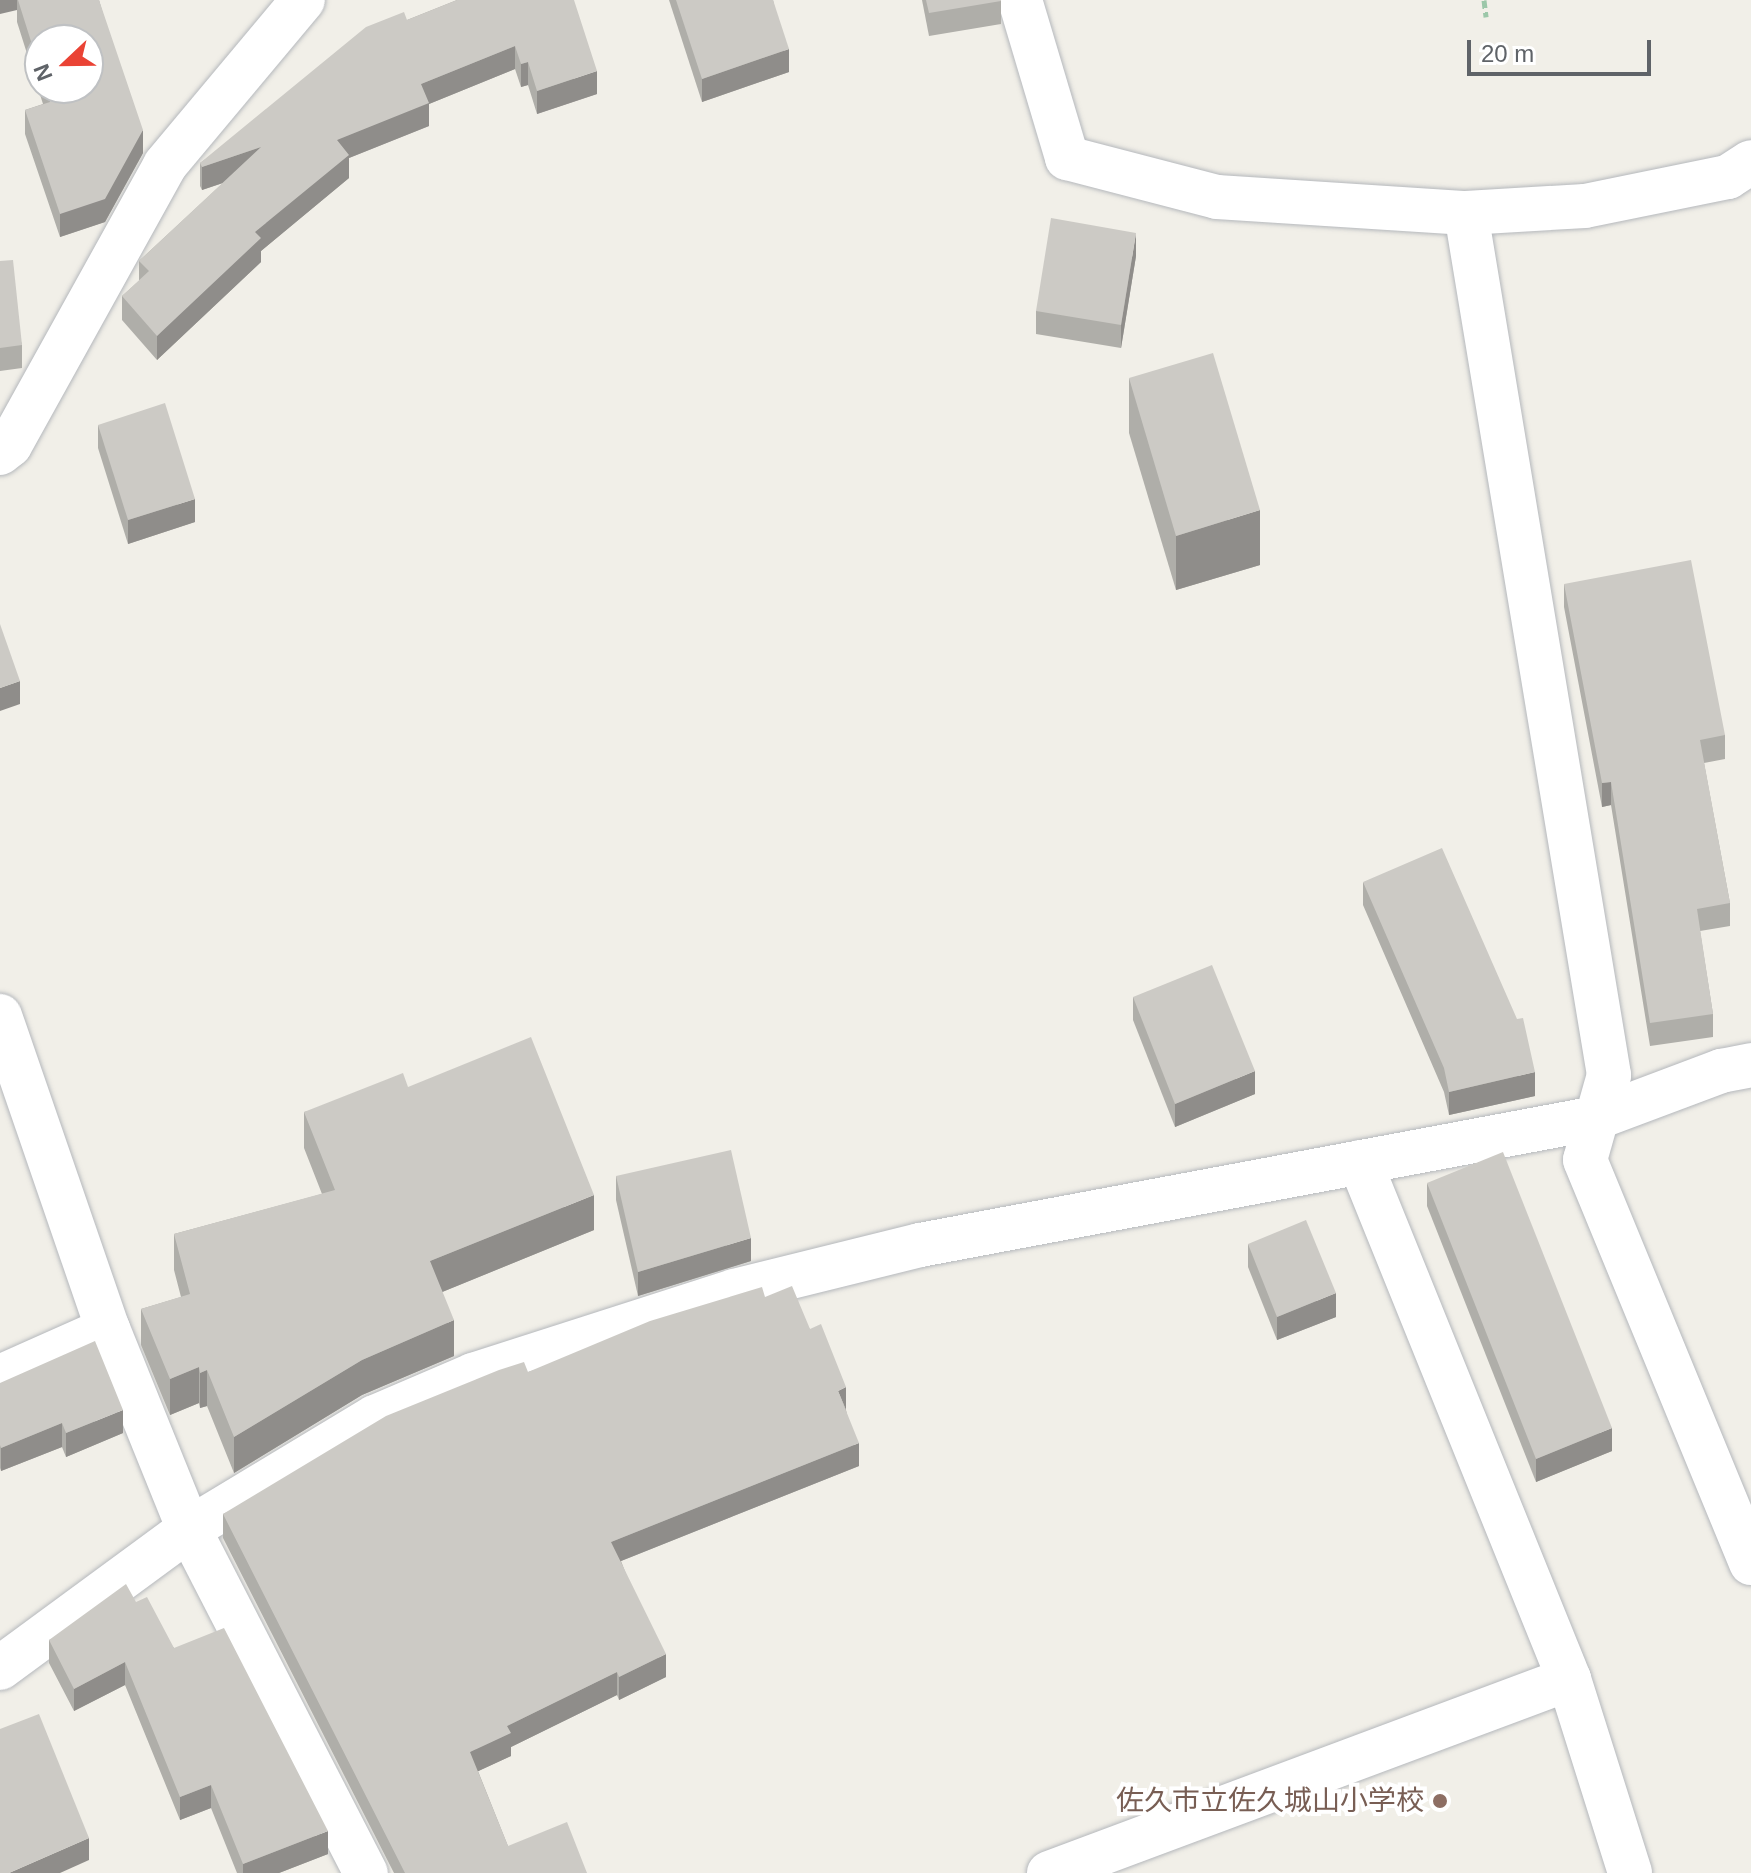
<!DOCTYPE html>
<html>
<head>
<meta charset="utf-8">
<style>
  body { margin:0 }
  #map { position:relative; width:1751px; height:1873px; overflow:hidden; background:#f1efe8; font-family:Arial,"Noto Sans JP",sans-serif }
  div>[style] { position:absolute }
  .path>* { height:5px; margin-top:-2.5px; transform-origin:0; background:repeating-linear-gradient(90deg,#9cc7a9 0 8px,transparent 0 12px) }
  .roads { filter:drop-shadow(0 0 2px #b5b8bc) drop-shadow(0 0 2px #b5b8bc) }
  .minor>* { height:44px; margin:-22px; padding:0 22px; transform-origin:22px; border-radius:22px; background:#fff }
  .wall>* { inset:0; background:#afaea9 }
  .shaded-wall>* { inset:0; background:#8f8d8a }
  .building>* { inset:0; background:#cccac5 }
  .dots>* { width:22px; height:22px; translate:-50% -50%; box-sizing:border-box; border:4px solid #fff; border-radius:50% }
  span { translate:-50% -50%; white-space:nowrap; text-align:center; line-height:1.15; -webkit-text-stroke:8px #fff; paint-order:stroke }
  .education-label { font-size:28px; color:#785e54 }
  .right { translate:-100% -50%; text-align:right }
  .north { position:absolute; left:24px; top:24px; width:80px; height:80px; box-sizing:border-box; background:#fff; border:2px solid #bfc1c3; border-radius:50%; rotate:248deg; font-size:22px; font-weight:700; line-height:32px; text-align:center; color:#5f6368 }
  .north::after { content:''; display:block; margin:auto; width:28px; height:36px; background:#ea4335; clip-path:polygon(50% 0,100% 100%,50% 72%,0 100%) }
  .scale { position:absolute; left:1467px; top:40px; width:184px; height:36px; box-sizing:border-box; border:4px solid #5f6368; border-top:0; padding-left:10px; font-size:24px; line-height:28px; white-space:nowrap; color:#5f6368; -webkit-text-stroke:6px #fff; paint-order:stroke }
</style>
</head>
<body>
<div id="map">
  <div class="path">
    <i style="left:1484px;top:0;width:17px;rotate:83deg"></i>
  </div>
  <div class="roads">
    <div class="minor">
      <i style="left:1020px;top:0;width:165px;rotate:73.4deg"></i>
      <i style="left:1067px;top:158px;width:155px;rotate:14.6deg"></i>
      <i style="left:1217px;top:197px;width:250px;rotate:3.7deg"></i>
      <i style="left:1466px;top:213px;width:119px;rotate:-3.4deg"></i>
      <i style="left:1585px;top:206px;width:146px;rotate:-11.5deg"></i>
      <i style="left:1728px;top:177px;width:27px;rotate:-33deg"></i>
      <i style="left:1466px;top:213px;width:874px;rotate:80.58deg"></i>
      <i style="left:1609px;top:1075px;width:88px;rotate:105.8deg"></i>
      <i style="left:1585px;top:1160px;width:436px;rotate:67.6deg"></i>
      <i style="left:0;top:453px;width:13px;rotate:-39deg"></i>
      <i style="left:10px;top:445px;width:320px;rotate:-61deg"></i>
      <i style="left:165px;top:165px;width:215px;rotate:-50.1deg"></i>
      <i style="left:0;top:1016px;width:331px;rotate:71deg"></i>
      <i style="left:108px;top:1329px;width:216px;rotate:68deg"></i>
      <i style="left:189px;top:1529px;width:387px;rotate:62.8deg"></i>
      <i style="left:1360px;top:1162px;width:558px;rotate:67.99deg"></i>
      <i style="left:0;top:1377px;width:118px;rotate:-24deg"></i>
      <i style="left:0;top:1668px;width:235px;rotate:-36.3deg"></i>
      <i style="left:189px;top:1529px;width:217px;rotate:-31.1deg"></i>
      <i style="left:375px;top:1417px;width:107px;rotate:-23.2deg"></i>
      <i style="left:473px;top:1375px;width:274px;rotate:-17.8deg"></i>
      <i style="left:734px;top:1291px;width:192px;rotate:-13.9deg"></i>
      <i style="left:920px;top:1245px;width:688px;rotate:-10.64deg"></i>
      <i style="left:1596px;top:1118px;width:134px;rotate:-20.6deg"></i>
      <i style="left:1721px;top:1071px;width:31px;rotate:-11deg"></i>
      <i style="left:1049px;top:1873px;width:555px;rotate:-20.46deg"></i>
      <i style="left:1569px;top:1679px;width:203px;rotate:72.5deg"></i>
    </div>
  </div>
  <div class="wall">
    <i style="clip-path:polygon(evenodd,0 0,99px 0,143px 153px,105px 222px,60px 237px,25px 134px,25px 110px,43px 104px,17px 22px,17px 10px,0 0,40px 40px,88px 88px,40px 88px,40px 40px)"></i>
    <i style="clip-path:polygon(457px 0,597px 94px,537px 114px,528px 85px,521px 87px,515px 69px,429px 104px,429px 126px,349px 158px,349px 178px,261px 251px,261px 262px,157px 360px,122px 320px,122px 296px,139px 281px,139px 261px,223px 183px,202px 190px,200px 186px,200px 163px,407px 20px)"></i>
    <i style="clip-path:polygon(669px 0,773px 0,789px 72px,702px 102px)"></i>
    <i style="clip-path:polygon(922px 0,1001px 0,1001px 24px,929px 36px)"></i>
    <i style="clip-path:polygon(1136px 256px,1121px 348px,1036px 334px,1036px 311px)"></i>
    <i style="clip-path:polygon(0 261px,22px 345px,22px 368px,0 371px)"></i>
    <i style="clip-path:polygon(1129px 378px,1260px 565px,1176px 590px,1129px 433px)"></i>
    <i style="clip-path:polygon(98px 425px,195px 522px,128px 544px,98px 448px)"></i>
    <i style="clip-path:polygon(1564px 584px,1725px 735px,1725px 759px,1704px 763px,1730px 903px,1730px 926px,1700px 931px,1713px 1014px,1713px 1037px,1650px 1046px,1611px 805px,1602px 807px,1564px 607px)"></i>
    <i style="clip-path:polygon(1363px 882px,1535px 1096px,1449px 1115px,1444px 1092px,1363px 905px)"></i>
    <i style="clip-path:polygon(1133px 997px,1255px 1094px,1175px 1127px,1133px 1020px)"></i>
    <i style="clip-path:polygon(408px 1087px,594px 1230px,442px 1292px,454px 1356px,362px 1395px,234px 1473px,207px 1406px,200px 1408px,199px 1403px,170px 1415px,141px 1345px,141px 1309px,181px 1297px,174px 1270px,174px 1234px,322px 1194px,304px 1148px,304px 1112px)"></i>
    <i style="clip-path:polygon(616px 1176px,751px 1261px,638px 1296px,616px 1200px)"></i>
    <i style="clip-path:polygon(1427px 1183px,1612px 1451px,1536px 1482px,1427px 1206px)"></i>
    <i style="clip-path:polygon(1248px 1244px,1336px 1317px,1277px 1340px,1248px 1267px)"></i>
    <i style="clip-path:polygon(765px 1297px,810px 1329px,846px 1410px,859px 1466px,621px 1561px,666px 1677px,619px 1700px,617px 1695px,511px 1747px,511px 1756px,478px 1771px,508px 1846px,587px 1873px,394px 1873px,223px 1538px,223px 1514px,528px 1372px)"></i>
    <i style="clip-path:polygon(0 1383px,123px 1433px,66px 1457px,62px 1447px,1px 1471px,0 1468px)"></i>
    <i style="clip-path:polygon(136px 1602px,174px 1648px,328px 1854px,279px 1873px,237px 1873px,211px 1808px,180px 1820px,125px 1685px,74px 1711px,49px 1663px,49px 1640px)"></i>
  </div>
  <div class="shaded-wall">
    <i style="clip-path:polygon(0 0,17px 0,17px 10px,0 14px)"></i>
    <i style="clip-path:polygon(515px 46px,515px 69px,429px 104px,429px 126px,349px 158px,349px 178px,261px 251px,261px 262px,157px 360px,157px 336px,337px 140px,421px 84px)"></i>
    <i style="clip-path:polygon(789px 49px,789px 72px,702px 102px,702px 79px)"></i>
    <i style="clip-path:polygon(528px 62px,528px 85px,521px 87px,521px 64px)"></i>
    <i style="clip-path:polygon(597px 71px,597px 94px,537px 114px,537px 91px)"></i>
    <i style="clip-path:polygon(143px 130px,143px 153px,105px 222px,60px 237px,60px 214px)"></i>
    <i style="clip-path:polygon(261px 147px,261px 170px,202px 190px,202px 167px)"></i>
    <i style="clip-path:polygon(1136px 233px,1136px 256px,1121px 348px,1121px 325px)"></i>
    <i style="clip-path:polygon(195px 499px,195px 522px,128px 544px,128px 520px)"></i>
    <i style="clip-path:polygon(1260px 510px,1260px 565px,1176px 590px,1176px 536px)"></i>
    <i style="clip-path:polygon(20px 681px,20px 704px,0 711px,0 688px)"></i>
    <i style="clip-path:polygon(1611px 782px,1611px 805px,1602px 807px,1602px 783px)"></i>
    <i style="clip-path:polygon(1255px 1071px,1255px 1094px,1175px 1127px,1175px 1104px)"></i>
    <i style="clip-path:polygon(1535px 1072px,1535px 1096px,1449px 1115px,1449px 1092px)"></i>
    <i style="clip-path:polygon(594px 1195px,594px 1230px,430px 1297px,430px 1261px)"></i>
    <i style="clip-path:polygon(751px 1238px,751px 1261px,638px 1296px,638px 1272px)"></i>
    <i style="clip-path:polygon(1336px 1293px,1336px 1317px,1277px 1340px,1277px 1317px)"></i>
    <i style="clip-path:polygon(454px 1320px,454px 1356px,362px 1395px,234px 1473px,234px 1437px,362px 1360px)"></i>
    <i style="clip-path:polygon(199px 1367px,199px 1403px,170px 1415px,170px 1379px)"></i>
    <i style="clip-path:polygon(207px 1370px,207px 1406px,200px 1408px,200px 1373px)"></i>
    <i style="clip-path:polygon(846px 1387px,846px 1410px,838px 1391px)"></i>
    <i style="clip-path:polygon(123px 1410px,123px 1433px,66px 1457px,66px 1433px)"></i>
    <i style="clip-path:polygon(62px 1423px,62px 1447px,1px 1471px,1px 1448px)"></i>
    <i style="clip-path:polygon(1612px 1428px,1612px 1451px,1536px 1482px,1536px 1459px)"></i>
    <i style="clip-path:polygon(859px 1443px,859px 1466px,611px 1565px,611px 1542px)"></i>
    <i style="clip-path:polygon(666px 1654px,666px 1677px,619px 1700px,619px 1677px)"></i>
    <i style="clip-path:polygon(125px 1662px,125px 1685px,74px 1711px,74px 1689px)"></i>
    <i style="clip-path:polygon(617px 1672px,617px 1695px,511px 1747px,511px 1756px,470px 1775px,470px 1752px,507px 1726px)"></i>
    <i style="clip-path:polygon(211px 1785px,211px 1808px,180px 1820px,180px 1797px)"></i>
    <i style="clip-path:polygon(328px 1831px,328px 1854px,279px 1873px,243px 1873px,243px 1864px)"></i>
    <i style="clip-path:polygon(89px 1838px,89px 1860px,60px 1873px,9px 1873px)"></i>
  </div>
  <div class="building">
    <i style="clip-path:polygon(18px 0,99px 0,143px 130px,105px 199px,60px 214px,25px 110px,50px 102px,46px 88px,88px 88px,88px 40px,40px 40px,40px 70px)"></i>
    <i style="clip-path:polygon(457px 0,574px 0,597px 71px,537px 91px,528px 62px,521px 64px,515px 46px,421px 84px,429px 103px,337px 140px,349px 155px,255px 232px,261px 238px,157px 336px,122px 296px,149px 271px,139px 261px,261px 147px,202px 167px,200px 163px,366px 27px,404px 12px,407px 20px)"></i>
    <i style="clip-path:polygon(676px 0,773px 0,789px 49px,702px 79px)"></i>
    <i style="clip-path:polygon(926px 0,1001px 0,1001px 1px,929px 13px)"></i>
    <i style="clip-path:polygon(1051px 218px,1136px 233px,1121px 325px,1036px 311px)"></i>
    <i style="clip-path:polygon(13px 260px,22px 345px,0 348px,0 261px)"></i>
    <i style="clip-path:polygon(1213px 353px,1260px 510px,1176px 536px,1129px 378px)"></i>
    <i style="clip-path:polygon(165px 403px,195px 499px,128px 520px,98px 425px)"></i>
    <i style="clip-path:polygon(1691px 560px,1725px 735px,1700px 740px,1730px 903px,1697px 909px,1713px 1014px,1650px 1023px,1611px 782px,1602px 783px,1564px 584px)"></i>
    <i style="clip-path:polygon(0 624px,20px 681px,0 688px)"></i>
    <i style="clip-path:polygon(1442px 848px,1517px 1019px,1523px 1018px,1535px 1072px,1449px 1092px,1444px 1068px,1363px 882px)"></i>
    <i style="clip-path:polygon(1212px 965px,1255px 1071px,1175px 1104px,1133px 997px)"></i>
    <i style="clip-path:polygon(531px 1037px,594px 1195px,430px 1261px,454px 1320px,362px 1360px,234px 1437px,207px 1370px,200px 1373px,199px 1367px,170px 1379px,141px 1309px,190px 1294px,174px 1234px,335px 1190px,304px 1112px,403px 1073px,408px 1087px)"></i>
    <i style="clip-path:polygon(731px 1150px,751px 1238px,638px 1272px,616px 1176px)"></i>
    <i style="clip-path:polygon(1503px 1152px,1612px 1428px,1536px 1459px,1427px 1183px)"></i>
    <i style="clip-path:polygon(1306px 1220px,1336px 1293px,1277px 1317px,1248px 1244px)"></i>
    <i style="clip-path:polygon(792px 1286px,810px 1329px,821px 1324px,846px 1387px,838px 1391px,859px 1443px,611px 1542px,666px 1654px,619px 1677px,617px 1672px,507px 1726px,511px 1733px,470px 1752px,508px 1846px,567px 1822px,587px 1873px,405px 1873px,223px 1514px,386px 1416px,499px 1370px,524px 1362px,528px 1372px,650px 1321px,762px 1287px,765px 1297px)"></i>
    <i style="clip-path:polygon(95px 1341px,123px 1410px,66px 1433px,62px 1423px,1px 1448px,0 1445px,0 1383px)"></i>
    <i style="clip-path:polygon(126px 1584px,136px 1602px,147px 1597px,174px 1648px,224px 1628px,328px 1831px,243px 1864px,211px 1785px,180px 1797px,125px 1662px,74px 1689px,49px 1640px)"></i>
    <i style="clip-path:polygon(39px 1714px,89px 1838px,9px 1873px,0 1873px,0 1729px)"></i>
  </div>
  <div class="dots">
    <i style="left:1440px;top:1801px;background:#8d6e63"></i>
  </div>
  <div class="education-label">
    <span class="right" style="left:1424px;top:1801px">佐久市立佐久城山小学校</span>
  </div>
  <div class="north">N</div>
  <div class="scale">20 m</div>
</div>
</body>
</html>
